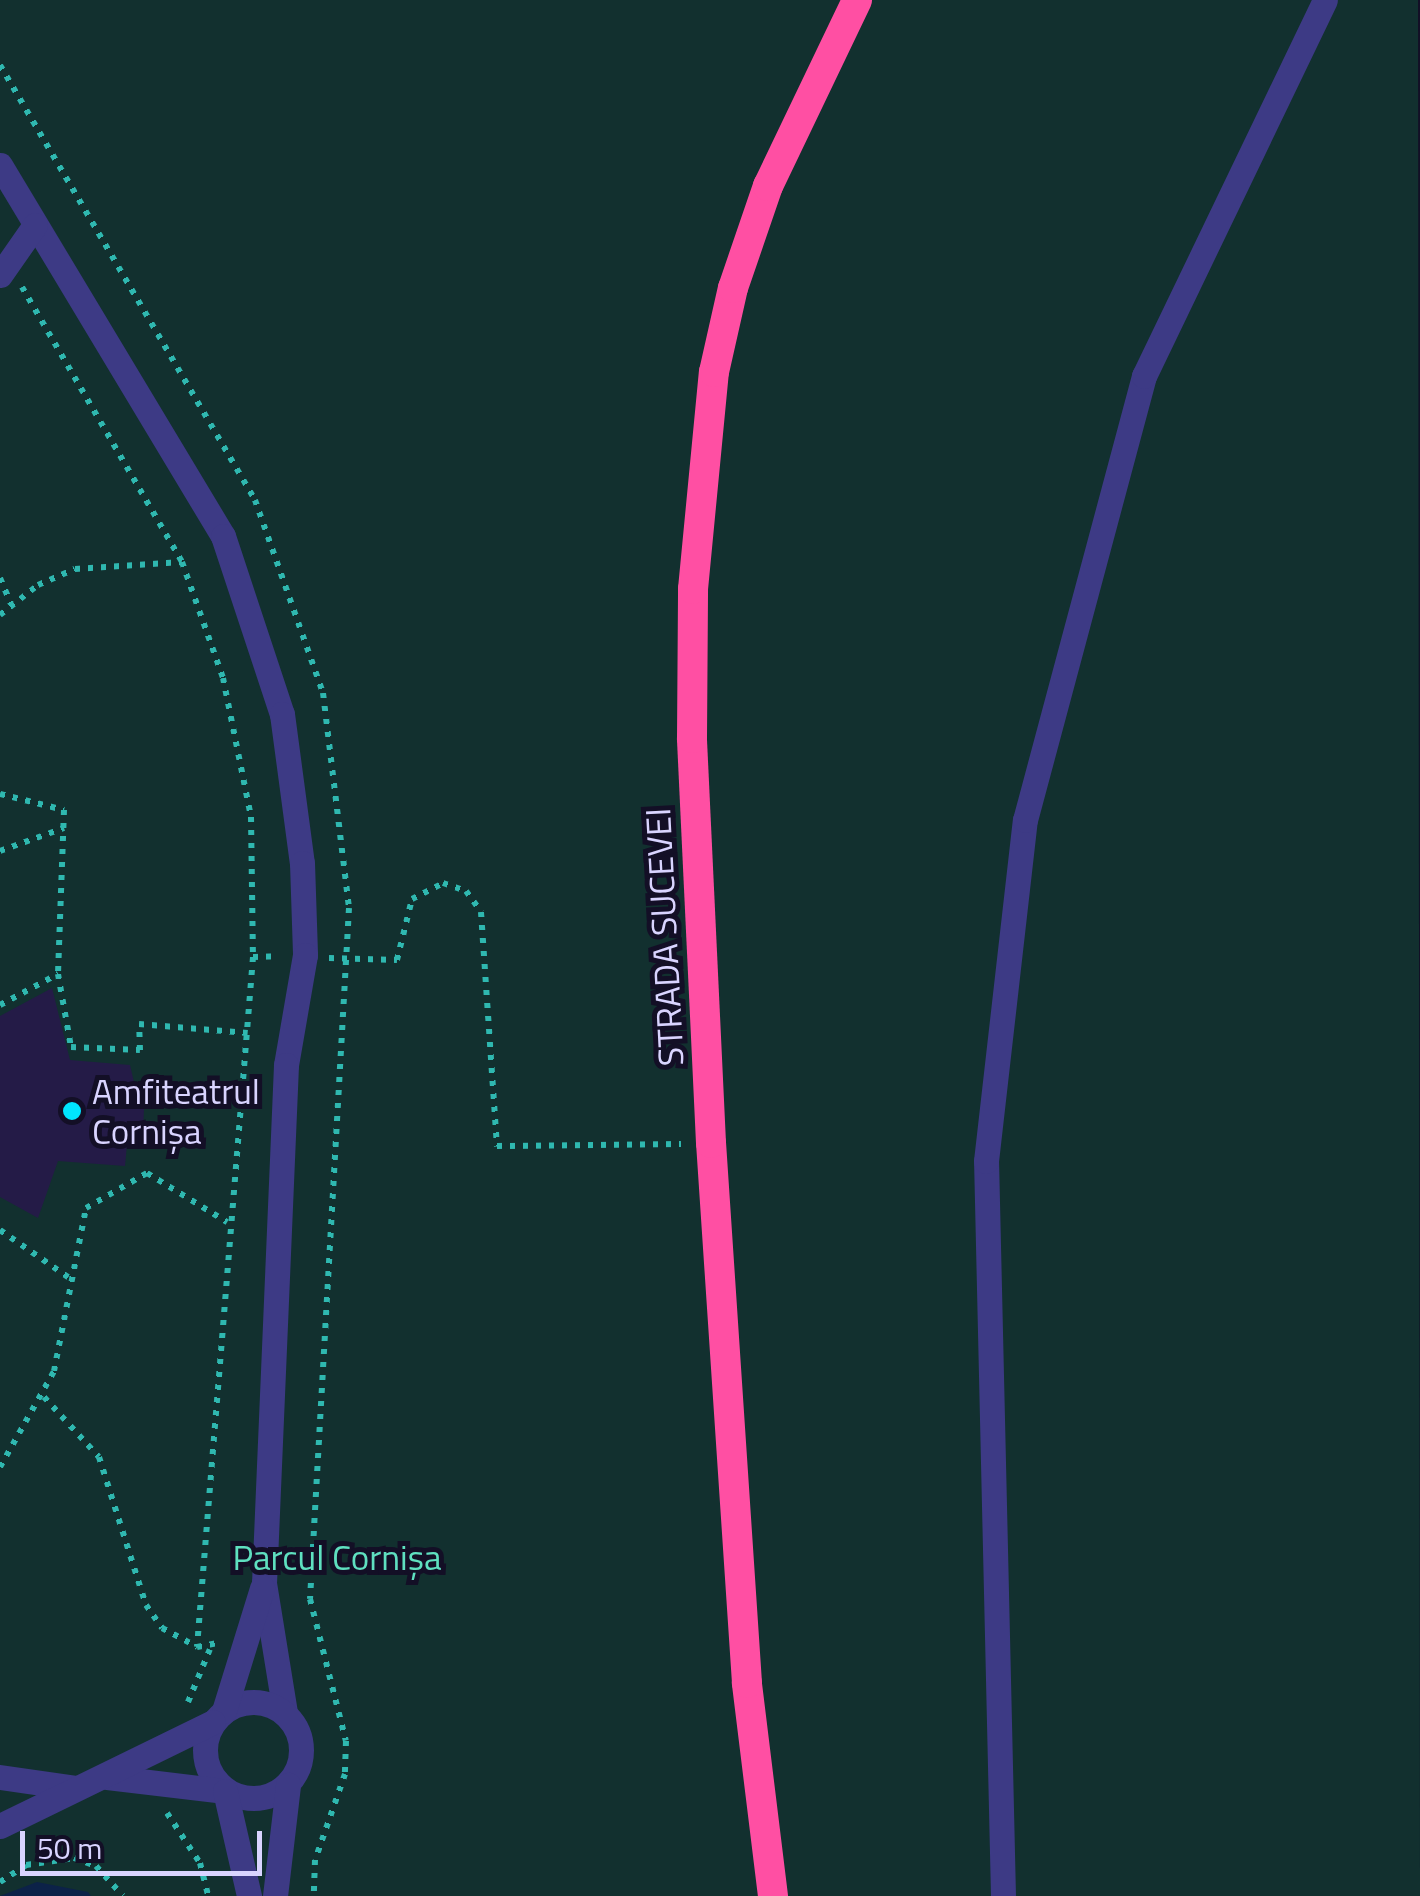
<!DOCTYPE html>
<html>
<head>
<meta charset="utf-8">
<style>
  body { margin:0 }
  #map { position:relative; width:1420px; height:1896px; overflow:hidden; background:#130f26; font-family:"Titillium Web",sans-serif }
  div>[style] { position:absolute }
  .green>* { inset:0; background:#12302f }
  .water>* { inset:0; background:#0c2248 }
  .building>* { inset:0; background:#241b47 }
  .path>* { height:6px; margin-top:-3px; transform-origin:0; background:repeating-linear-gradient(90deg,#2fb8b0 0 5px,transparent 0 13px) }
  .minor>* { height:25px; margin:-12.5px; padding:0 12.5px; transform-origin:12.5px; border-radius:12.5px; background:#3d3a85 }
  .minor>.ring { margin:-12.5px; padding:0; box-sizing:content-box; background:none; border:25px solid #3d3a85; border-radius:50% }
  .highway>* { height:30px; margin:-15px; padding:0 15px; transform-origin:15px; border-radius:15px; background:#ff4fa3 }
  .dots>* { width:28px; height:28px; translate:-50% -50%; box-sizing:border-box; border:5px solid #130f26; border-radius:50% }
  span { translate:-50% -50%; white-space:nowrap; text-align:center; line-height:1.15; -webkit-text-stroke:10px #130f26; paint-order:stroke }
  .street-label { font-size:35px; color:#d9d4ff }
  .poi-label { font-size:35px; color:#d9d4ff }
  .left { translate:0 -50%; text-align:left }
  .park-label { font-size:35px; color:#5fe0c0 }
  .scale { position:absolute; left:20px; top:1831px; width:242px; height:45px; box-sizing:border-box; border:5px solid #d9d4ff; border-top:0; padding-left:12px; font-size:30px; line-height:35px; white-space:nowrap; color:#d9d4ff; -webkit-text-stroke:8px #130f26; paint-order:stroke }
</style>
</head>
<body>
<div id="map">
  <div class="green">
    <i style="clip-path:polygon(0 0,1418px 0,1420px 1896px,0 1896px)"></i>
  </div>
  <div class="water">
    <i style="clip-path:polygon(37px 1882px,88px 1892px,91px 1896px,0 1896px)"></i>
  </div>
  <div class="building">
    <i style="clip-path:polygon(52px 988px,70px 1060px,130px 1065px,136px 1091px,145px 1087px,143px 1131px,128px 1133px,125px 1166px,58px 1161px,38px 1218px,0 1197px,0 1016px)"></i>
  </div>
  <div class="path">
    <i style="left:0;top:65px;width:504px;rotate:59.62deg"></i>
    <i style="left:255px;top:500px;width:205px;rotate:70.6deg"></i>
    <i style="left:323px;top:693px;width:217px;rotate:83.1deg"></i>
    <i style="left:349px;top:908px;width:692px;rotate:93.23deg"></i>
    <i style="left:310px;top:1599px;width:146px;rotate:75.8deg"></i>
    <i style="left:346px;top:1741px;width:33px;rotate:92deg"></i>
    <i style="left:345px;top:1774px;width:91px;rotate:109.2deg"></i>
    <i style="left:315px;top:1860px;width:36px;rotate:92deg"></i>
    <i style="left:22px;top:287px;width:318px;rotate:59.8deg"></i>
    <i style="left:182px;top:562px;width:123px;rotate:70.5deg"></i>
    <i style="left:223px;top:678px;width:142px;rotate:78.6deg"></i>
    <i style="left:251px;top:817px;width:140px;rotate:89.2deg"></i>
    <i style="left:253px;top:957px;width:692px;rotate:94.64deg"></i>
    <i style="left:197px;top:1647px;width:21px;rotate:-11deg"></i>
    <i style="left:0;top:578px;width:28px;rotate:67deg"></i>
    <i style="left:0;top:615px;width:48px;rotate:-38.3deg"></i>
    <i style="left:38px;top:585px;width:40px;rotate:-23.4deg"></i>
    <i style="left:75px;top:569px;width:107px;rotate:-3.7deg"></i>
    <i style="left:0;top:794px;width:66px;rotate:14deg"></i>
    <i style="left:64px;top:810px;width:164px;rotate:92.1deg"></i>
    <i style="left:58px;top:974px;width:74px;rotate:79.9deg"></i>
    <i style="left:71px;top:1047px;width:69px;rotate:2.5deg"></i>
    <i style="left:140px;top:1050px;width:26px;rotate:-92deg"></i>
    <i style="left:139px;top:1024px;width:109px;rotate:4.7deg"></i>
    <i style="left:0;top:851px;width:68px;rotate:-19.8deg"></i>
    <i style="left:253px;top:957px;width:24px;rotate:-2deg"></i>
    <i style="left:329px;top:958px;width:68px;rotate:1.7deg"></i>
    <i style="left:397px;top:960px;width:63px;rotate:-76.2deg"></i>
    <i style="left:412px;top:899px;width:35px;rotate:-27deg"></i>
    <i style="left:443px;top:883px;width:24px;rotate:19deg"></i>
    <i style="left:466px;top:891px;width:26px;rotate:54deg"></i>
    <i style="left:481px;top:912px;width:235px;rotate:86.1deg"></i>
    <i style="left:497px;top:1146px;width:184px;rotate:-0.6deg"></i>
    <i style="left:0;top:1005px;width:66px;rotate:-28.1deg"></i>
    <i style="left:0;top:1230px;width:83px;rotate:34.7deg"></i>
    <i style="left:44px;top:1397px;width:81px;rotate:47.5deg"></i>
    <i style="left:99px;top:1457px;width:155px;rotate:72.4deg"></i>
    <i style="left:146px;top:1605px;width:28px;rotate:55deg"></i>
    <i style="left:162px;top:1628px;width:40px;rotate:28deg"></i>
    <i style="left:0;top:1467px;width:110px;rotate:-60.6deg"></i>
    <i style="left:54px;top:1371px;width:166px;rotate:-78.9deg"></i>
    <i style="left:86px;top:1208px;width:70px;rotate:-29.8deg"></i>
    <i style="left:147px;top:1173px;width:94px;rotate:31.5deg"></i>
    <i style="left:188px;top:1702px;width:57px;rotate:-67.5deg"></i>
    <i style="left:167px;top:1813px;width:60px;rotate:56.6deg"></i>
    <i style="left:200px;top:1863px;width:34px;rotate:76deg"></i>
    <i style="left:0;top:1882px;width:31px;rotate:-33deg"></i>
    <i style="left:26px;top:1865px;width:49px;rotate:-8.3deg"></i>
    <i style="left:74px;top:1858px;width:23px;rotate:20deg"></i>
    <i style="left:96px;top:1866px;width:40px;rotate:48deg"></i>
  </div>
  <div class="minor">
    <i style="left:0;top:165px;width:433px;rotate:59deg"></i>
    <i style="left:223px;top:536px;width:188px;rotate:71.7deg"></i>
    <i style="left:282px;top:714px;width:150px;rotate:82.4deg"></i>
    <i style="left:302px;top:863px;width:92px;rotate:88.1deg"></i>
    <i style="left:305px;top:955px;width:112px;rotate:99.8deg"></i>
    <i style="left:286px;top:1065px;width:518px;rotate:92.43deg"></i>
    <i style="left:264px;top:1583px;width:131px;rotate:80.8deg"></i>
    <i style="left:0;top:275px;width:61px;rotate:-55deg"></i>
    <i class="ring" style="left:205px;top:1702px;width:71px;height:71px"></i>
    <i style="left:224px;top:1711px;width:129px;rotate:-72.8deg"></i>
    <i style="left:0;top:1777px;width:76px;rotate:8.3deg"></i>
    <i style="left:107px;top:1777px;width:119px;rotate:6.8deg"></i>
    <i style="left:225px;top:1791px;width:108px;rotate:77.1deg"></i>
    <i style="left:0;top:1826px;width:237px;rotate:-26deg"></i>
    <i style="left:275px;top:1896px;width:112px;rotate:-83.3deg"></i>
    <i style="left:1003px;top:1896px;width:735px;rotate:-91.32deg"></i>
    <i style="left:986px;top:1161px;width:343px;rotate:-83.5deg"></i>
    <i style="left:1025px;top:820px;width:460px;rotate:-75deg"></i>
    <i style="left:1144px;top:376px;width:417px;rotate:-64.3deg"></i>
  </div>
  <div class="highway">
    <i style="left:773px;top:1896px;width:215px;rotate:-97deg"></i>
    <i style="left:747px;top:1683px;width:541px;rotate:-93.81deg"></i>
    <i style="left:711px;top:1143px;width:405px;rotate:-92.7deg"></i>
    <i style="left:692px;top:738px;width:149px;rotate:-89.6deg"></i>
    <i style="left:693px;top:589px;width:218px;rotate:-84.5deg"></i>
    <i style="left:714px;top:372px;width:86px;rotate:-77.3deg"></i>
    <i style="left:733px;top:288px;width:108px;rotate:-71.1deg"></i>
    <i style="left:768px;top:186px;width:206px;rotate:-64.4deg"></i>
  </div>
  <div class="dots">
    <i style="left:72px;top:1111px;background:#00e5ff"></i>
  </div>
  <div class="street-label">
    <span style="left:664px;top:937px;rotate:-93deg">STRADA SUCEVEI</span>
  </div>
  <div class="poi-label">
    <span class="left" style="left:92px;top:1111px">Amfiteatrul<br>Cornișa</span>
  </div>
  <div class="park-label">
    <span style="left:337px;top:1557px">Parcul Cornișa</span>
  </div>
  <div class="scale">50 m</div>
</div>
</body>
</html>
